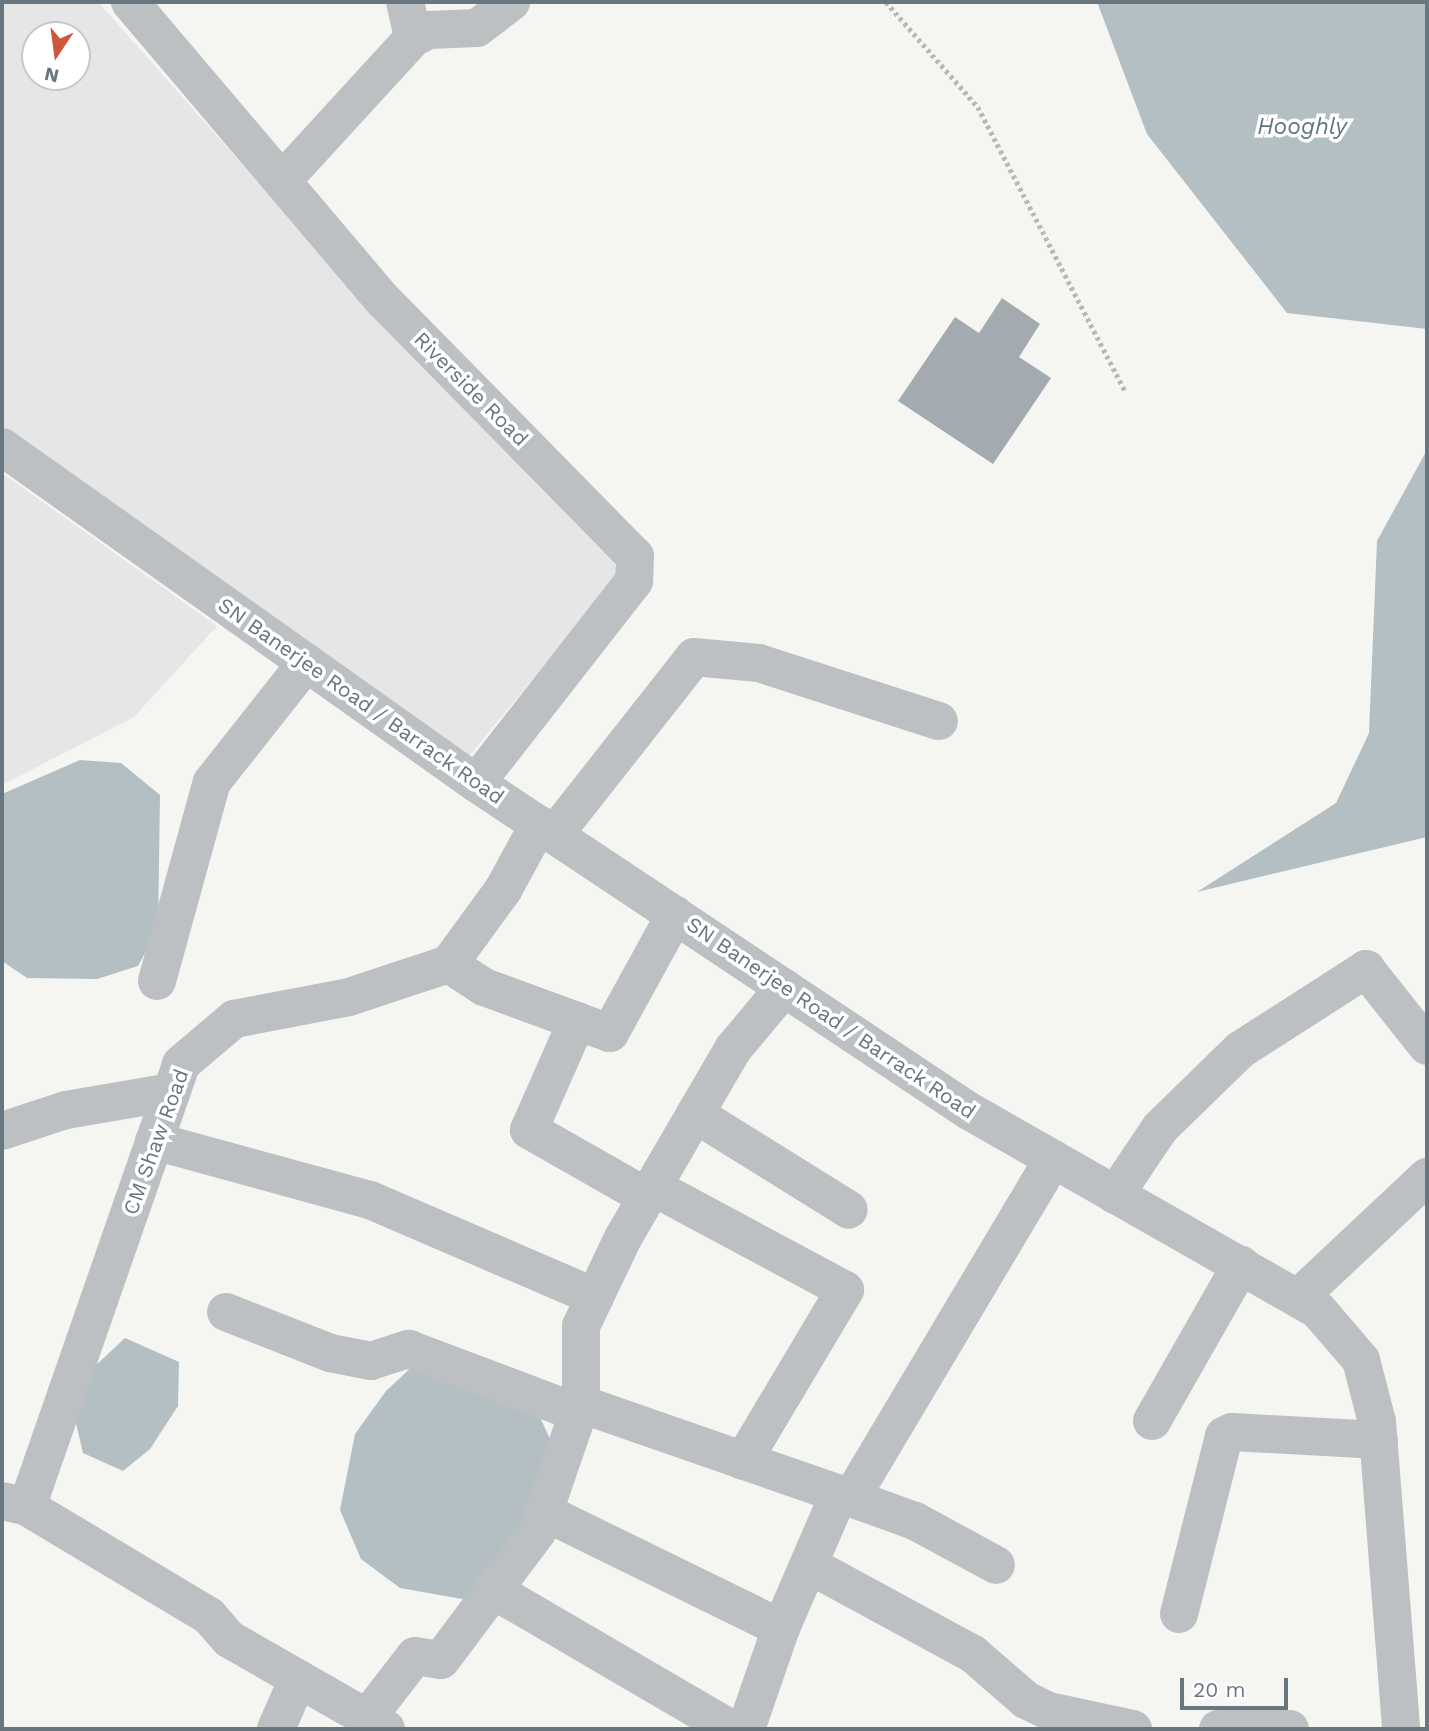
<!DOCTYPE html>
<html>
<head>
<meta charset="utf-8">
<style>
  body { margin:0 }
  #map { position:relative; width:1429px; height:1731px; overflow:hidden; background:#f5f5f2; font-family:"Work Sans",sans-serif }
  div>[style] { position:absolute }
  .built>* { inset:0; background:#e5e6e5 }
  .water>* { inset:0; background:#b3bfc2 }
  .building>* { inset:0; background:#a4abb0 }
  .path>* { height:4.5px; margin-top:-2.25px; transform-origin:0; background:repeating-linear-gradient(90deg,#b6b9bb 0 3.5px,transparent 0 7px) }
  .minor>* { height:38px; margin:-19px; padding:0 19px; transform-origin:19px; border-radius:19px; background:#bcc0c3 }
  span { translate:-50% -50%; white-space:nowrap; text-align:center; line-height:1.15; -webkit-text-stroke:7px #fff; paint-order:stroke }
  .street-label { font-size:21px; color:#68767f }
  .water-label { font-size:23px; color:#63777b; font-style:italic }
  .frame { position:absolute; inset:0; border:4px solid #68767f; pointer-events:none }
  .north { position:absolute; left:21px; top:21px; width:70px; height:70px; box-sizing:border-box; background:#fff; border:2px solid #c3c8cc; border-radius:50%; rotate:193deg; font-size:19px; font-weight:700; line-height:28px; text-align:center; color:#68767f }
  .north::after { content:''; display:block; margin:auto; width:24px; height:32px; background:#cb573c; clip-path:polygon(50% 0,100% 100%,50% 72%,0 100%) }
  .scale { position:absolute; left:1180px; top:1678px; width:108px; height:32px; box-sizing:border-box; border:4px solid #68767f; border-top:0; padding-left:9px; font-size:21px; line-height:24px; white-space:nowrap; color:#68767f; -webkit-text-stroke:5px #fff; paint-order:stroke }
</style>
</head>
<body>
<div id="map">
  <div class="built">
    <i style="clip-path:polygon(evenodd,2px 2px,98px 2px,360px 297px,613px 553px,616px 573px,606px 590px,464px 762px,2px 428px,2px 2px,35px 35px,77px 35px,77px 77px,35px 77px,35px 35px)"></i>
    <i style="clip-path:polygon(2px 473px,217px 626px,134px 717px,2px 785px)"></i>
  </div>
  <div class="water">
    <i style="clip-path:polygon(1097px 2px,1427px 2px,1427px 329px,1287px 313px,1147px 134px)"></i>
    <i style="clip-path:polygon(1427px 450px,1427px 837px,1197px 892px,1336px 803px,1369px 733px,1377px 541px)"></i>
    <i style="clip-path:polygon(80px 760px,121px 763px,160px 795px,158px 929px,138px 966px,97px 979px,27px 978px,2px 961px,2px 794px)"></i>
    <i style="clip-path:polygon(125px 1338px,179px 1362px,178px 1406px,150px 1449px,123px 1471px,83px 1453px,74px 1415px,93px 1368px)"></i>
    <i style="clip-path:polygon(417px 1362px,534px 1404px,555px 1450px,524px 1535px,479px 1602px,400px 1588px,361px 1559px,340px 1510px,355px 1434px,386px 1391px)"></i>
  </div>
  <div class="building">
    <i style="clip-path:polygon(1002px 298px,1040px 324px,1019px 357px,1051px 378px,993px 464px,898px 401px,955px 317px,979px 333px)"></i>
  </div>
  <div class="path">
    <i style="left:886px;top:2px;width:140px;rotate:48.8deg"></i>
    <i style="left:978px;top:107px;width:319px;rotate:62.6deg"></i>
  </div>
  <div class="minor">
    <i style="left:130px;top:2px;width:392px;rotate:49.7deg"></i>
    <i style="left:384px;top:301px;width:358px;rotate:45.5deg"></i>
    <i style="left:635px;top:556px;width:25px;rotate:92deg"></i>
    <i style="left:634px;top:581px;width:256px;rotate:128deg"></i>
    <i style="left:405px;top:2px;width:37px;rotate:77deg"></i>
    <i style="left:282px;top:181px;width:194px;rotate:-47.5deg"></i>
    <i style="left:413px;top:38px;width:18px;rotate:-27deg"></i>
    <i style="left:429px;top:30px;width:48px;rotate:-2.4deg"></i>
    <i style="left:477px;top:28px;width:43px;rotate:-37.4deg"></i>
    <i style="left:2px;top:447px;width:581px;rotate:35.33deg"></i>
    <i style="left:476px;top:783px;width:592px;rotate:33.64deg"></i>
    <i style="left:969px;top:1111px;width:402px;rotate:29.7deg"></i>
    <i style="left:1318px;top:1310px;width:66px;rotate:49.3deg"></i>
    <i style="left:1361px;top:1360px;width:64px;rotate:75.5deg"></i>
    <i style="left:1377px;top:1422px;width:308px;rotate:85.5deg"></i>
    <i style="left:554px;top:835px;width:226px;rotate:-51.8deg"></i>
    <i style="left:694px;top:657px;width:65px;rotate:5.3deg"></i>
    <i style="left:759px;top:663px;width:189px;rotate:17.9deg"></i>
    <i style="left:449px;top:964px;width:42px;rotate:33.3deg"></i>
    <i style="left:484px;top:987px;width:134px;rotate:20.1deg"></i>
    <i style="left:610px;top:1033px;width:135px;rotate:-61.2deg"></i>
    <i style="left:157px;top:981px;width:206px;rotate:-74.6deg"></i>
    <i style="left:212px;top:782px;width:152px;rotate:-51.7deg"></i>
    <i style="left:577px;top:1021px;width:119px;rotate:113.8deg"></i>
    <i style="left:529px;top:1130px;width:136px;rotate:29.6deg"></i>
    <i style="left:695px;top:1114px;width:181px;rotate:31.9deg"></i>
    <i style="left:2px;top:1131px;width:67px;rotate:-18.2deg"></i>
    <i style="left:66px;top:1110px;width:107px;rotate:-9.7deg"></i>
    <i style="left:154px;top:1141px;width:224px;rotate:15.3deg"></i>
    <i style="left:370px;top:1200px;width:245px;rotate:23.3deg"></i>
    <i style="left:653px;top:1187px;width:218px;rotate:28.2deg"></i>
    <i style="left:845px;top:1290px;width:199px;rotate:120.8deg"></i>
    <i style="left:1115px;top:1195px;width:81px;rotate:-56.1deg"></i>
    <i style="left:1160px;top:1128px;width:112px;rotate:-44.3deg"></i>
    <i style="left:1240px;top:1050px;width:150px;rotate:-32.7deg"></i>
    <i style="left:1366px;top:969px;width:98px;rotate:51.6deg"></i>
    <i style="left:1298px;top:1298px;width:177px;rotate:-43.2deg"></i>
    <i style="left:226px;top:1312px;width:112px;rotate:21.5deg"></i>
    <i style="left:330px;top:1353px;width:42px;rotate:11deg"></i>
    <i style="left:371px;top:1361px;width:40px;rotate:-18deg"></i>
    <i style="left:409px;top:1349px;width:181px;rotate:20.7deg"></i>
    <i style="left:581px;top:1404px;width:78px;rotate:-90deg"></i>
    <i style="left:581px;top:1326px;width:98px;rotate:-64.5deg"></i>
    <i style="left:623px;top:1238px;width:219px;rotate:-59.8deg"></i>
    <i style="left:733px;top:1049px;width:80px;rotate:-50.1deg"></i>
    <i style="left:1152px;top:1421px;width:180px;rotate:-60.3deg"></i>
    <i style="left:851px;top:1498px;width:68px;rotate:19.8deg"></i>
    <i style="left:915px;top:1521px;width:92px;rotate:28.5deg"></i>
    <i style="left:2px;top:1501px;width:26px;rotate:13deg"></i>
    <i style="left:27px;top:1507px;width:469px;rotate:-70.8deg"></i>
    <i style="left:181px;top:1064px;width:70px;rotate:-40.3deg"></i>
    <i style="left:234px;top:1019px;width:117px;rotate:-10.8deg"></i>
    <i style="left:349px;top:997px;width:105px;rotate:-18.3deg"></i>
    <i style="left:449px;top:964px;width:92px;rotate:-53.9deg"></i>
    <i style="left:503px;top:890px;width:75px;rotate:-61.4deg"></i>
    <i style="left:27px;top:1507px;width:212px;rotate:30.9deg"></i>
    <i style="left:209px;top:1616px;width:30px;rotate:49deg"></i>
    <i style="left:229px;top:1639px;width:181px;rotate:29.8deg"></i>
    <i style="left:544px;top:1512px;width:264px;rotate:26.1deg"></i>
    <i style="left:809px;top:1565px;width:187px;rotate:28.5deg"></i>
    <i style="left:973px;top:1654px;width:70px;rotate:41deg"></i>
    <i style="left:1026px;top:1700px;width:25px;rotate:26deg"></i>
    <i style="left:1049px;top:1711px;width:86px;rotate:12.1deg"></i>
    <i style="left:493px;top:1590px;width:276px;rotate:30.3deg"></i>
    <i style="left:1179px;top:1614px;width:184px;rotate:-75.8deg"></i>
    <i style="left:1224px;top:1436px;width:9px;rotate:-27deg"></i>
    <i style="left:1232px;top:1432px;width:147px;rotate:3.1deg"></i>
    <i style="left:367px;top:1718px;width:78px;rotate:-52.3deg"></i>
    <i style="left:415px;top:1656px;width:26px;rotate:9deg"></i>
    <i style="left:441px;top:1660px;width:160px;rotate:-53.1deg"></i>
    <i style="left:537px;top:1532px;width:135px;rotate:-71deg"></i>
    <i style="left:581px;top:1404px;width:286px;rotate:19.2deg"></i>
    <i style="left:851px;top:1498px;width:395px;rotate:-59.2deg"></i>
    <i style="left:276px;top:1729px;width:55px;rotate:-66.3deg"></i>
    <i style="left:746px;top:1729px;width:107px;rotate:-70.9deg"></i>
    <i style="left:781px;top:1628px;width:146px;rotate:-66.6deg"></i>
    <i style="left:1218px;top:1729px;width:72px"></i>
  </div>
  <div class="street-label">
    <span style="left:471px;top:389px;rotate:45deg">Riverside Road</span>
    <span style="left:361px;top:701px;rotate:35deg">SN Banerjee Road / Barrack Road</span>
    <span style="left:831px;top:1018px;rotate:34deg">SN Banerjee Road / Barrack Road</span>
    <span style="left:156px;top:1142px;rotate:-70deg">CM Shaw Road</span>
  </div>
  <div class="water-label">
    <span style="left:1302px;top:127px">Hooghly</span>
  </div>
  <div class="frame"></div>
  <div class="north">N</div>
  <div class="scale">20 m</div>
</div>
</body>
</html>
